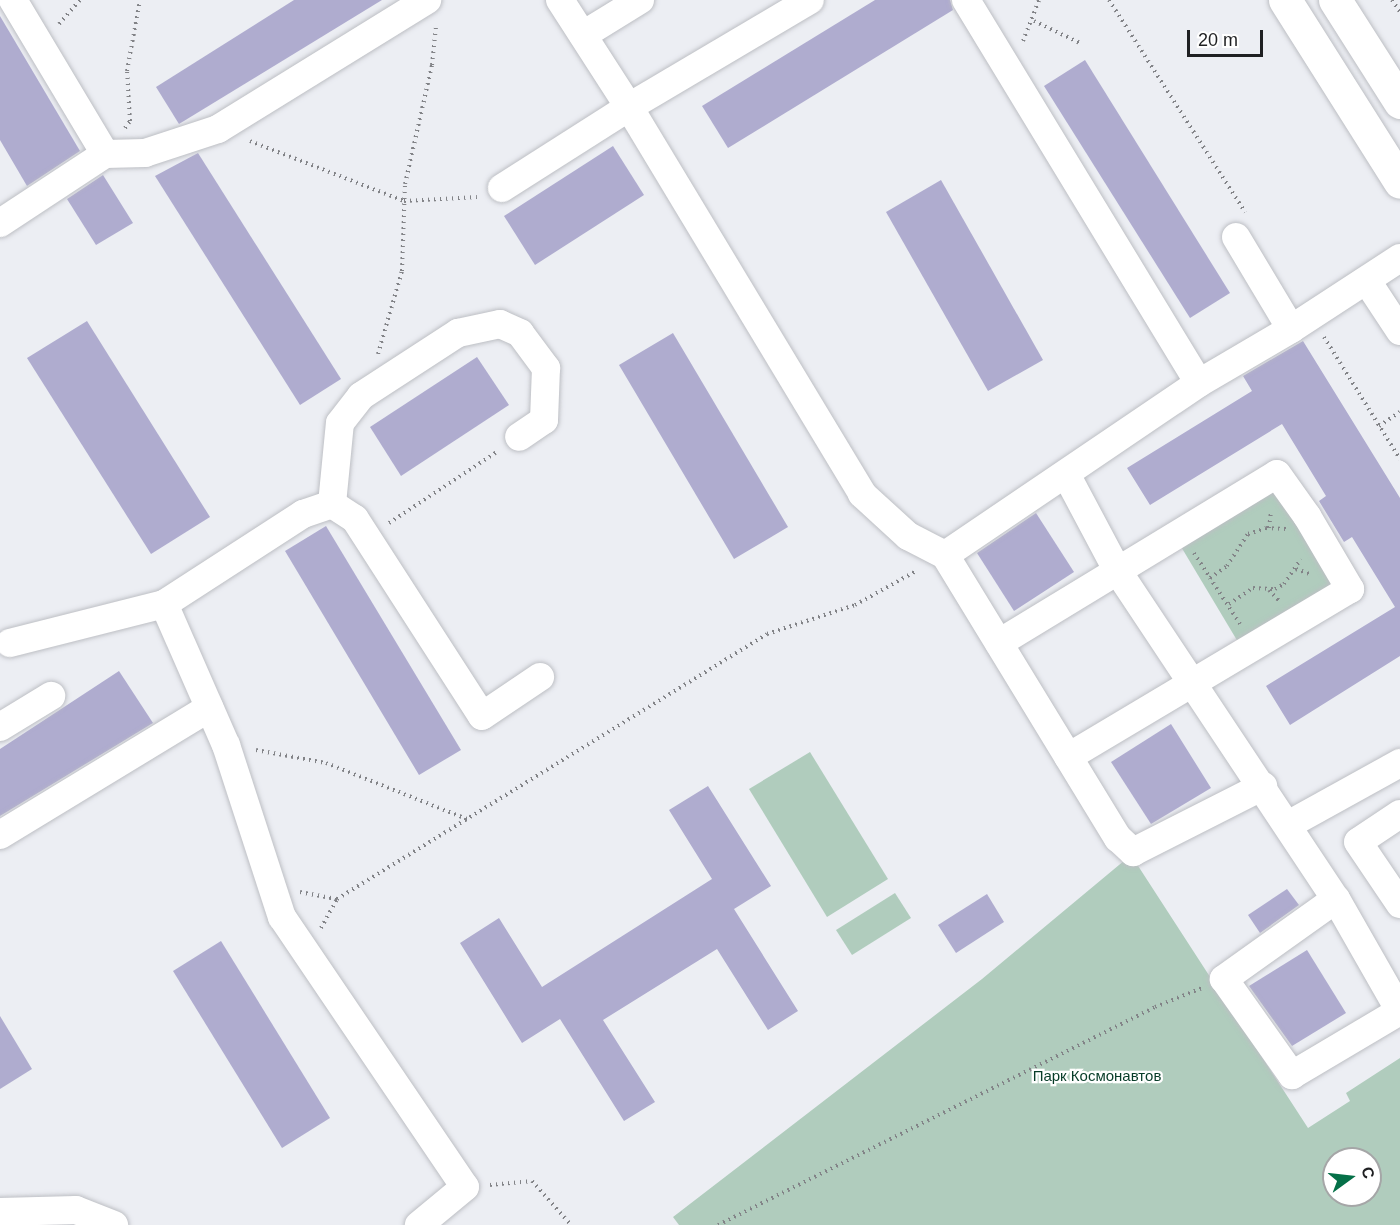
<!DOCTYPE html>
<html>
<head>
<meta charset="utf-8">
<style>
  body { margin:0 }
  #map { position:relative; width:1400px; height:1225px; overflow:hidden; background:#eceef3; font-family:Helvetica,sans-serif }
  div>[style] { position:absolute }
  .green>* { inset:0; background:#b0ccbd }
  .building>* { inset:0; background:#afaccf }
  .path>* { height:4px; margin-top:-2px; transform-origin:0; background:repeating-linear-gradient(90deg,#828387 0 1.5px,transparent 0 6px) }
  .roads { filter:drop-shadow(0 0 2px #bdbfc4) drop-shadow(0 0 2px #bdbfc4) }
  .minor>* { height:28px; margin:-14px; padding:0 14px; transform-origin:14px; border-radius:14px; background:#fff }
  .major>* { height:33px; margin:-16.5px; padding:0 16.5px; transform-origin:16.5px; border-radius:16.5px; background:#fff }
  span { translate:-50% -50%; white-space:nowrap; text-align:center; line-height:1.15; -webkit-text-stroke:4.5px #fff; paint-order:stroke }
  .park-label { font-size:15px; color:#073c28 }
  .north { position:absolute; left:1322px; top:1147px; width:60px; height:60px; box-sizing:border-box; background:#fff; border:2px solid #a5a6a7; border-radius:50%; rotate:75deg; font-size:16px; font-weight:700; line-height:24px; text-align:center; color:#1f2022 }
  .north::after { content:''; display:block; margin:auto; width:21px; height:27px; background:#057048; clip-path:polygon(50% 0,100% 100%,50% 72%,0 100%) }
  .scale { position:absolute; left:1187px; top:30px; width:76px; height:27px; box-sizing:border-box; border:3px solid #1f2022; border-top:0; padding-left:8px; font-size:18px; line-height:21px; white-space:nowrap; color:#1f2022; -webkit-text-stroke:4px #fff; paint-order:stroke }
</style>
</head>
<body>
<div id="map">
  <div class="green">
    <i style="clip-path:polygon(1267px 491px,1279px 494px,1333px 577px,1328px 592px,1241px 647px,1180px 545px)"></i>
    <i style="clip-path:polygon(810px 752px,888px 879px,827px 917px,749px 789px)"></i>
    <i style="clip-path:polygon(evenodd,1131px 855px,1308px 1128px,1350px 1101px,1346px 1093px,1400px 1058px,1400px 1225px,679px 1225px,673px 1217px,982px 979px,1131px 855px,1334px 1159px,1370px 1159px,1370px 1195px,1334px 1195px,1334px 1159px)"></i>
    <i style="clip-path:polygon(895px 893px,911px 918px,852px 955px,836px 930px)"></i>
  </div>
  <div class="building">
    <i style="clip-path:polygon(294px 0,382px 0,179px 124px,156px 87px)"></i>
    <i style="clip-path:polygon(875px 0,950px 0,953px 10px,728px 148px,702px 106px)"></i>
    <i style="clip-path:polygon(0 16px,80px 151px,27px 186px,0 140px)"></i>
    <i style="clip-path:polygon(1085px 60px,1230px 293px,1190px 318px,1044px 86px)"></i>
    <i style="clip-path:polygon(613px 146px,644px 195px,535px 265px,504px 216px)"></i>
    <i style="clip-path:polygon(198px 153px,341px 379px,300px 405px,155px 176px)"></i>
    <i style="clip-path:polygon(103px 175px,133px 223px,96px 245px,67px 199px)"></i>
    <i style="clip-path:polygon(941px 180px,1043px 360px,988px 391px,886px 212px)"></i>
    <i style="clip-path:polygon(87px 321px,210px 517px,151px 554px,27px 358px)"></i>
    <i style="clip-path:polygon(673px 333px,788px 527px,734px 559px,619px 365px)"></i>
    <i style="clip-path:polygon(1303px 341px,1400px 498px,1400px 656px,1290px 725px,1266px 686px,1395px 607px,1352px 537px,1344px 542px,1319px 501px,1326px 496px,1282px 424px,1150px 505px,1127px 468px,1252px 391px,1243px 376px)"></i>
    <i style="clip-path:polygon(477px 357px,509px 405px,401px 476px,370px 427px)"></i>
    <i style="clip-path:polygon(1036px 513px,1074px 572px,1014px 611px,977px 553px)"></i>
    <i style="clip-path:polygon(326px 526px,461px 750px,419px 775px,285px 551px)"></i>
    <i style="clip-path:polygon(119px 671px,153px 723px,0 816px,0 749px)"></i>
    <i style="clip-path:polygon(1171px 724px,1211px 788px,1151px 824px,1111px 762px)"></i>
    <i style="clip-path:polygon(708px 786px,771px 886px,734px 909px,798px 1011px,768px 1030px,717px 949px,603px 1020px,655px 1102px,624px 1121px,560px 1019px,522px 1043px,460px 943px,499px 918px,542px 987px,712px 879px,669px 810px)"></i>
    <i style="clip-path:polygon(1287px 889px,1299px 905px,1260px 933px,1248px 915px)"></i>
    <i style="clip-path:polygon(987px 894px,1004px 922px,956px 953px,938px 925px)"></i>
    <i style="clip-path:polygon(221px 941px,330px 1118px,282px 1148px,173px 971px)"></i>
    <i style="clip-path:polygon(1307px 950px,1346px 1013px,1292px 1046px,1249px 986px)"></i>
    <i style="clip-path:polygon(0 1016px,32px 1069px,0 1089px)"></i>
  </div>
  <div class="path">
    <i style="left:1109px;top:0;width:252px;rotate:57.3deg"></i>
    <i style="left:1392px;top:0;width:14px;rotate:56deg"></i>
    <i style="left:1034px;top:21px;width:53px;rotate:25.6deg"></i>
    <i style="left:59px;top:24px;width:32px;rotate:-49deg"></i>
    <i style="left:1023px;top:41px;width:44px;rotate:-68.7deg"></i>
    <i style="left:125px;top:128px;width:9px;rotate:-54deg"></i>
    <i style="left:130px;top:121px;width:50px;rotate:-93.4deg"></i>
    <i style="left:127px;top:71px;width:72px;rotate:-79.6deg"></i>
    <i style="left:250px;top:141px;width:165px;rotate:21.3deg"></i>
    <i style="left:404px;top:201px;width:73px;rotate:-3.1deg"></i>
    <i style="left:1324px;top:337px;width:144px;rotate:58.1deg"></i>
    <i style="left:378px;top:354px;width:86px;rotate:-73.9deg"></i>
    <i style="left:402px;top:271px;width:87px;rotate:-88deg"></i>
    <i style="left:405px;top:184px;width:122px;rotate:-77.2deg"></i>
    <i style="left:432px;top:65px;width:39px;rotate:-84deg"></i>
    <i style="left:1379px;top:426px;width:25px;rotate:-34deg"></i>
    <i style="left:389px;top:523px;width:131px;rotate:-33.4deg"></i>
    <i style="left:1269px;top:528px;width:17px;rotate:-83deg"></i>
    <i style="left:1194px;top:553px;width:30px;rotate:57deg"></i>
    <i style="left:1296px;top:569px;width:15px;rotate:20deg"></i>
    <i style="left:1269px;top:590px;width:16px;rotate:47deg"></i>
    <i style="left:1229px;top:604px;width:29px;rotate:-34deg"></i>
    <i style="left:1253px;top:588px;width:22px;rotate:3deg"></i>
    <i style="left:1275px;top:589px;width:10px;rotate:-29deg"></i>
    <i style="left:1284px;top:584px;width:30px;rotate:-56deg"></i>
    <i style="left:1240px;top:624px;width:55px;rotate:-123.1deg"></i>
    <i style="left:1210px;top:578px;width:21px;rotate:-35deg"></i>
    <i style="left:1227px;top:566px;width:38px;rotate:-57deg"></i>
    <i style="left:1248px;top:534px;width:19px;rotate:-18deg"></i>
    <i style="left:1266px;top:528px;width:20px;rotate:3deg"></i>
    <i style="left:256px;top:750px;width:71px;rotate:10.5deg"></i>
    <i style="left:326px;top:763px;width:152px;rotate:21.7deg"></i>
    <i style="left:300px;top:892px;width:38px;rotate:11deg"></i>
    <i style="left:321px;top:928px;width:33px;rotate:-61deg"></i>
    <i style="left:337px;top:899px;width:505px;rotate:-31.64deg"></i>
    <i style="left:767px;top:634px;width:93px;rotate:-18.2deg"></i>
    <i style="left:855px;top:605px;width:70px;rotate:-29.1deg"></i>
    <i style="left:490px;top:1185px;width:42px;rotate:-5.4deg"></i>
    <i style="left:532px;top:1181px;width:59px;rotate:48.4deg"></i>
    <i style="left:718px;top:1225px;width:488px;rotate:-26.5deg"></i>
    <i style="left:1155px;top:1007px;width:51px;rotate:-22deg"></i>
  </div>
  <div class="roads">
    <div class="minor">
      <i style="left:13px;top:0;width:179px;rotate:59.1deg"></i>
      <i style="left:105px;top:154px;width:40px;rotate:-1.4deg"></i>
      <i style="left:145px;top:153px;width:77px;rotate:-18.2deg"></i>
      <i style="left:218px;top:129px;width:246px;rotate:-31.7deg"></i>
      <i style="left:560px;top:0;width:127px;rotate:57.2deg"></i>
      <i style="left:629px;top:107px;width:452px;rotate:58.9deg"></i>
      <i style="left:862px;top:494px;width:62px;rotate:42.4deg"></i>
      <i style="left:908px;top:536px;width:42px;rotate:27.2deg"></i>
      <i style="left:945px;top:555px;width:332px;rotate:58.6deg"></i>
      <i style="left:1118px;top:838px;width:21px;rotate:43deg"></i>
      <i style="left:1133px;top:852px;width:146px;rotate:-26.9deg"></i>
      <i style="left:966px;top:0;width:448px;rotate:58.7deg"></i>
      <i style="left:583px;top:35px;width:67px;rotate:-31.6deg"></i>
      <i style="left:502px;top:188px;width:151px;rotate:-32.5deg"></i>
      <i style="left:629px;top:107px;width:210px;rotate:-30.6deg"></i>
      <i style="left:0;top:223px;width:126px;rotate:-33.3deg"></i>
      <i style="left:1236px;top:237px;width:107px;rotate:59.1deg"></i>
      <i style="left:1291px;top:329px;width:130px;rotate:-33.1deg"></i>
      <i style="left:1367px;top:281px;width:60px;rotate:56.6deg"></i>
      <i style="left:1066px;top:474px;width:109px;rotate:62deg"></i>
      <i style="left:1117px;top:570px;width:395px;rotate:56.4deg"></i>
      <i style="left:1336px;top:899px;width:129px;rotate:60.3deg"></i>
      <i style="left:332px;top:504px;width:81px;rotate:-84.4deg"></i>
      <i style="left:340px;top:423px;width:34px;rotate:-52deg"></i>
      <i style="left:361px;top:396px;width:116px;rotate:-33deg"></i>
      <i style="left:458px;top:333px;width:43px;rotate:-12.1deg"></i>
      <i style="left:500px;top:324px;width:22px;rotate:24deg"></i>
      <i style="left:520px;top:333px;width:44px;rotate:53.4deg"></i>
      <i style="left:546px;top:368px;width:52px;rotate:92.2deg"></i>
      <i style="left:544px;top:420px;width:30px;rotate:146deg"></i>
      <i style="left:945px;top:555px;width:307px;rotate:-34.1deg"></i>
      <i style="left:1199px;top:383px;width:107px;rotate:-30.4deg"></i>
      <i style="left:164px;top:604px;width:154px;rotate:66.3deg"></i>
      <i style="left:226px;top:745px;width:181px;rotate:72deg"></i>
      <i style="left:282px;top:917px;width:326px;rotate:55.9deg"></i>
      <i style="left:465px;top:1187px;width:60px;rotate:140.4deg"></i>
      <i style="left:10px;top:643px;width:159px;rotate:-14.2deg"></i>
      <i style="left:164px;top:604px;width:166px;rotate:-32.9deg"></i>
      <i style="left:303px;top:514px;width:31px;rotate:-19deg"></i>
      <i style="left:332px;top:504px;width:27px;rotate:33deg"></i>
      <i style="left:355px;top:519px;width:234px;rotate:57.2deg"></i>
      <i style="left:482px;top:716px;width:70px;rotate:-33.9deg"></i>
      <i style="left:999px;top:643px;width:325px;rotate:-31.3deg"></i>
      <i style="left:1277px;top:474px;width:52px;rotate:54.5deg"></i>
      <i style="left:1307px;top:516px;width:85px;rotate:59.5deg"></i>
      <i style="left:1350px;top:589px;width:328px;rotate:149.2deg"></i>
      <i style="left:0;top:727px;width:60px;rotate:-31.3deg"></i>
      <i style="left:1400px;top:814px;width:50px;rotate:146.3deg"></i>
      <i style="left:1358px;top:842px;width:75px;rotate:55.9deg"></i>
      <i style="left:1288px;top:825px;width:128px;rotate:-29deg"></i>
      <i style="left:0;top:835px;width:245px;rotate:-31.3deg"></i>
      <i style="left:1336px;top:899px;width:138px;rotate:144.5deg"></i>
      <i style="left:1224px;top:979px;width:118px;rotate:54.7deg"></i>
      <i style="left:1292px;top:1075px;width:126px;rotate:-30.7deg"></i>
      <i style="left:0;top:1212px;width:76px;rotate:-1.5deg"></i>
      <i style="left:76px;top:1210px;width:41px;rotate:21.5deg"></i>
    </div>
    <div class="major">
      <i style="left:1285px;top:0;width:215px;rotate:57.7deg"></i>
      <i style="left:1335px;top:0;width:121px;rotate:57.5deg"></i>
    </div>
  </div>
  <div class="park-label">
    <span style="left:1097px;top:1076px">Парк Космонавтов</span>
  </div>
  <div class="north">С</div>
  <div class="scale">20 m</div>
</div>
</body>
</html>
